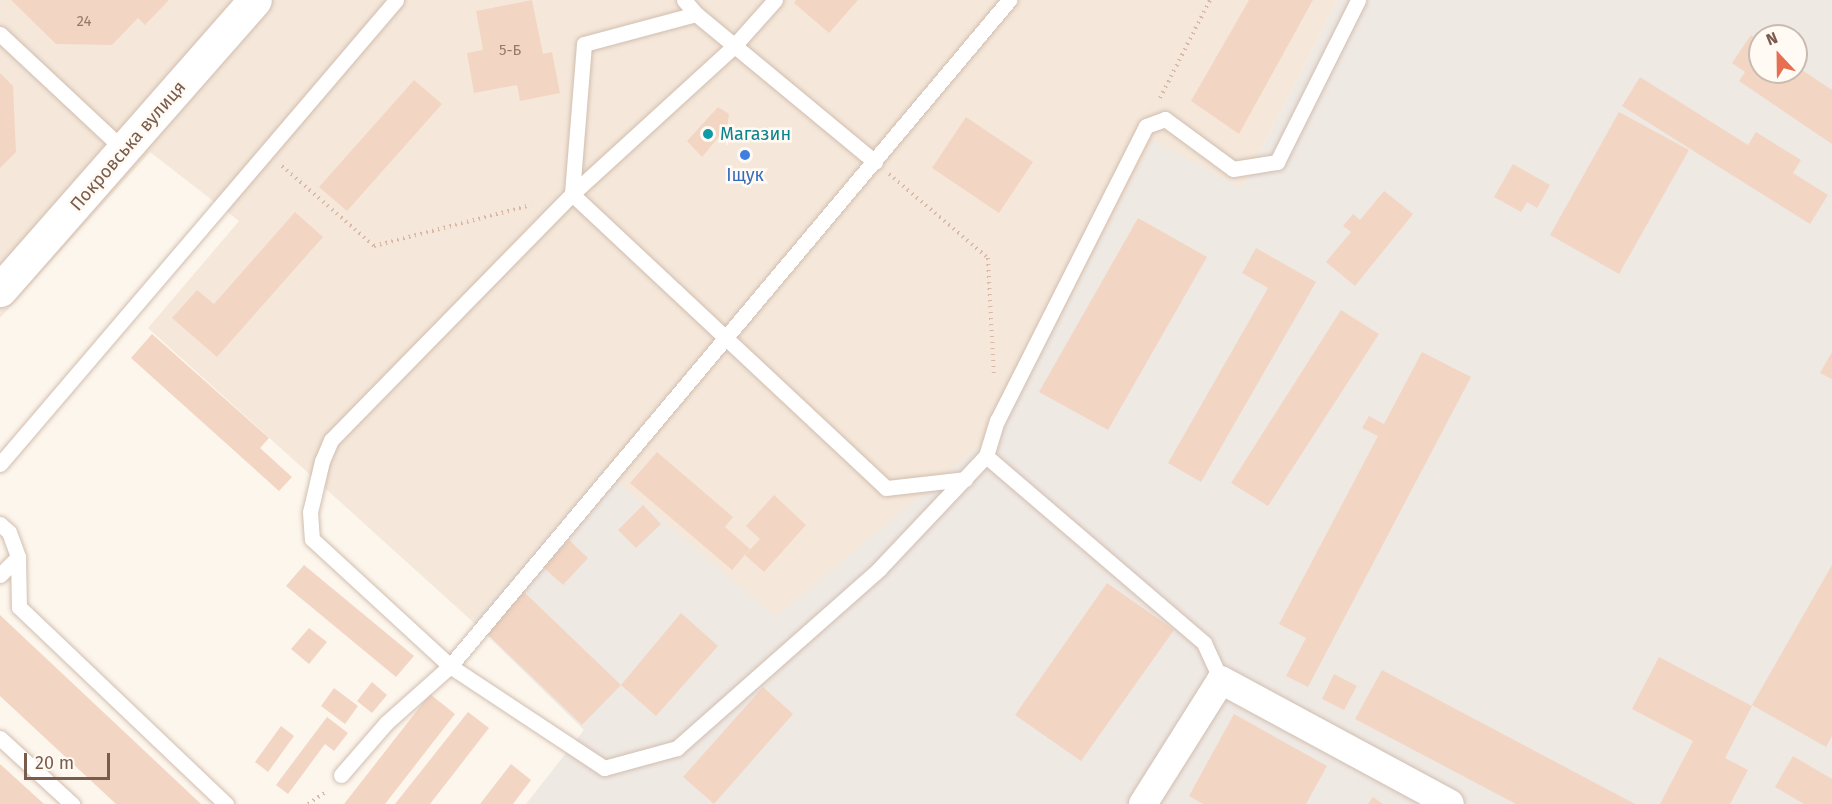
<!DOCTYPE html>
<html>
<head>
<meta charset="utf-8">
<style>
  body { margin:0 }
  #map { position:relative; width:1832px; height:804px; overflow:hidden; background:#fdf6ec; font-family:"Fira Sans",sans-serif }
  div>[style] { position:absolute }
  .residential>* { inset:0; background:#f5e8da }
  .industrial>* { inset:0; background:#efe9e4 }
  .building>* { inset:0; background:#f3d5c3 }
  .path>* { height:4px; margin-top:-2px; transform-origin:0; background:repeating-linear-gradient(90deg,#d9b8a5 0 1.5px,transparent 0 6px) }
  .roads { filter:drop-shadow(0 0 2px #d1beb0) drop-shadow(0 0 2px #d1beb0) }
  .lane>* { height:15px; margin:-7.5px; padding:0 7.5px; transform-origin:7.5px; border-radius:7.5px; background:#fff }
  .street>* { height:28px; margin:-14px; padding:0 14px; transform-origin:14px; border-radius:14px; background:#fff }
  .secondary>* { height:33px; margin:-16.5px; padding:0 16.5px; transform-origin:16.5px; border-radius:16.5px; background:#fff }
  .dots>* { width:16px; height:16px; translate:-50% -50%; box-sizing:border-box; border:3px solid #fffaf3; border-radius:50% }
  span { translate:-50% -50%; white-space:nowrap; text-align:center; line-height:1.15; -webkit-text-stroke:5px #fffaf3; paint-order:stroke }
  .number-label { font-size:15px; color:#987a6a }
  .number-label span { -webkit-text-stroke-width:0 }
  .culture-label { font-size:18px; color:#0d838f }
  .left { translate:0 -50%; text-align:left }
  .street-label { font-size:18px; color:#7a5c4d }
  .shop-label { font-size:18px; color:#366cbe }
  .north { position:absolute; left:1748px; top:24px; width:60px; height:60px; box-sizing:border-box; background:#fffaf3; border:2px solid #cabbb1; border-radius:50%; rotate:338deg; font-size:16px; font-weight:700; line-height:24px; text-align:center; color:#7a5c4d }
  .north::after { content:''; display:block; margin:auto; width:21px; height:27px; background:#e76f51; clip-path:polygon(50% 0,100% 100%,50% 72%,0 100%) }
  .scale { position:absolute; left:24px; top:753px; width:86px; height:27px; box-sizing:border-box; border:3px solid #7a5c4d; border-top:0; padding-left:8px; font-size:18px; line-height:21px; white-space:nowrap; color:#7a5c4d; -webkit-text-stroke:4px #fffaf3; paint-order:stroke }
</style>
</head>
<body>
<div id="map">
  <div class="residential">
    <i style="clip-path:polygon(0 0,1338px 0,1242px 188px,1153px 141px,1005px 424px,776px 618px,604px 470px,473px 622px,148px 328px,239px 221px,150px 152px,0 318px)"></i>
  </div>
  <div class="industrial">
    <i style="clip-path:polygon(evenodd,1338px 0,1832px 0,1832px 804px,526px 804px,584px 730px,473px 622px,604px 470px,776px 617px,1005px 424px,1153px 140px,1242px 188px,1338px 0,1760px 36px,1796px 36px,1796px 72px,1760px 72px,1760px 36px)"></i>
  </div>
  <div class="building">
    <i style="clip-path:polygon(11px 0,169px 0,145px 25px,138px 18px,112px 45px,56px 44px)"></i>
    <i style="clip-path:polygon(532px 0,543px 54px,552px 52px,560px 93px,520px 101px,517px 85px,474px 93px,467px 53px,483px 50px,476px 11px)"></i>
    <i style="clip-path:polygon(796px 0,858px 0,829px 33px,794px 3px)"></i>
    <i style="clip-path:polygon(1249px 0,1313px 0,1239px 134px,1191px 101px)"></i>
    <i style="clip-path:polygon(1751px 35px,1760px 42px,1760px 72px,1796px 72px,1796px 66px,1832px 90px,1832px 144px,1739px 81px,1745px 72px,1732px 63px)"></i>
    <i style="clip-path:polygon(0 73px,13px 86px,16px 152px,0 168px)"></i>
    <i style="clip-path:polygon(1640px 77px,1748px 145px,1756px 132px,1801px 160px,1793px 173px,1828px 195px,1810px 224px,1622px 106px)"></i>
    <i style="clip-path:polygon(414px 80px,442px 104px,347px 211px,319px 187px)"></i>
    <i style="clip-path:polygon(718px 107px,729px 114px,727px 127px,702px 157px,687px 141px)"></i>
    <i style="clip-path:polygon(1619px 112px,1689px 150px,1619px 274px,1550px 235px)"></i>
    <i style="clip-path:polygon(966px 117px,1033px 162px,999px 213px,932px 168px)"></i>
    <i style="clip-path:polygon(1513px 164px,1550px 185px,1537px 208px,1527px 202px,1521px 212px,1494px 197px)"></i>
    <i style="clip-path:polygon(1384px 191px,1413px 214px,1355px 286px,1326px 262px,1351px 232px,1343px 226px,1353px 214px,1360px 220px)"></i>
    <i style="clip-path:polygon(295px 212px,323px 237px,217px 357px,172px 318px,197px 290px,214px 304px)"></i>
    <i style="clip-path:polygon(1138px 218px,1207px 257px,1108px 430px,1039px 392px)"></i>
    <i style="clip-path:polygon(1256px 248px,1316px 282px,1201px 482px,1168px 463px,1268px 288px,1242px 273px)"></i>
    <i style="clip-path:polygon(1341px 310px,1379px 334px,1268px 506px,1231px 483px)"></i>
    <i style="clip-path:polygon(152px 334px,269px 438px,260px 448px,292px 477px,279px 491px,131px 358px)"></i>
    <i style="clip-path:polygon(1422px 352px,1471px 377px,1308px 687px,1286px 676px,1306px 638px,1279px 624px,1378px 436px,1362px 428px,1369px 416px,1384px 424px)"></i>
    <i style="clip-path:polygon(1832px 352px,1832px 379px,1820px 373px)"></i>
    <i style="clip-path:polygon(657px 452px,733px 517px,725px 527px,750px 549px,732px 570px,630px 483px)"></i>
    <i style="clip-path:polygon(774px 495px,806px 525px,764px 572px,745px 555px,760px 539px,746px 526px)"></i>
    <i style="clip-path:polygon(643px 505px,661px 524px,636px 548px,618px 530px)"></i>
    <i style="clip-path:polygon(569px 540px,588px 558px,563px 585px,543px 567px)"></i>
    <i style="clip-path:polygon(304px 565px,414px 656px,396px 677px,286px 586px)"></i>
    <i style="clip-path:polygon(1832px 565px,1832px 736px,1826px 747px,1752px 705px)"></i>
    <i style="clip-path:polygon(1107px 583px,1174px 630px,1081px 761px,1015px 715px)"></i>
    <i style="clip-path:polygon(523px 591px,621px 685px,582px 725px,484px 631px)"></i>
    <i style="clip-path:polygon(681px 613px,718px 646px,656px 716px,621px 685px)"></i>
    <i style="clip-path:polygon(0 615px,201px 804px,116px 804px,0 696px)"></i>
    <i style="clip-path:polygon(309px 628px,327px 642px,309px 664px,291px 649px)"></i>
    <i style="clip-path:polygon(1659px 657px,1752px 706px,1725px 758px,1748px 770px,1730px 804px,1660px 804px,1693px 741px,1632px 709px)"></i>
    <i style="clip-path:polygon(1382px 670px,1635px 804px,1516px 804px,1355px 719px)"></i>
    <i style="clip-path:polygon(1334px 674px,1357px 686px,1344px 710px,1322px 699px)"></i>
    <i style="clip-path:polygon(372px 682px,387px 695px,372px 713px,357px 701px)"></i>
    <i style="clip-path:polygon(763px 687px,793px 714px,714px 804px,683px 777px)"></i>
    <i style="clip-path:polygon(334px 688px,358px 706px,345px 724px,321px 706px)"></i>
    <i style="clip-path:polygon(430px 694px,455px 714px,385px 804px,344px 804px)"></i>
    <i style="clip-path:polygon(468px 712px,489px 728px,430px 804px,395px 804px)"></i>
    <i style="clip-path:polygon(1234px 714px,1327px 766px,1306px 804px,1203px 804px,1189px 796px)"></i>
    <i style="clip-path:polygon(327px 717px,348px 733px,334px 751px,325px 744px,288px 794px,276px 785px)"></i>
    <i style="clip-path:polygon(281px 726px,294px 736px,268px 772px,255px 762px)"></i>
    <i style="clip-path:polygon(1793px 756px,1832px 779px,1832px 804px,1804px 804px,1775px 787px)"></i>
    <i style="clip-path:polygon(0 764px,44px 804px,0 804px)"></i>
    <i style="clip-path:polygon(511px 764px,531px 780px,513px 804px,480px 804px)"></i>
    <i style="clip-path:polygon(1373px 797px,1383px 804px,1368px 804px)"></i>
  </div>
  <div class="path">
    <i style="left:1160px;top:98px;width:110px;rotate:-63deg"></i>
    <i style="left:282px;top:166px;width:122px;rotate:41deg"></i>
    <i style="left:374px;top:246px;width:162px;rotate:-14.6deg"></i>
    <i style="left:889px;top:174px;width:130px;rotate:40.3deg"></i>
    <i style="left:988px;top:258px;width:118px;rotate:87.1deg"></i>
    <i style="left:308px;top:804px;width:23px;rotate:-34deg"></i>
  </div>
  <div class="roads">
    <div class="lane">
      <i style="left:684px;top:0;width:18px;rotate:49deg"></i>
      <i style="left:775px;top:0;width:63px;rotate:131.8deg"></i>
      <i style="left:733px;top:47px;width:218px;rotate:137.6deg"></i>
      <i style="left:572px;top:194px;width:344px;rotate:134.4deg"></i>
      <i style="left:331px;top:440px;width:23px;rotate:113deg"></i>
      <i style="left:322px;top:461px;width:52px;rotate:103.2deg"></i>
      <i style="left:310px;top:512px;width:27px;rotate:86deg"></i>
      <i style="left:312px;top:539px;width:188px;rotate:42.6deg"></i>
      <i style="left:450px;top:666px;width:185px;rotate:33.5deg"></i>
      <i style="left:604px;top:768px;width:76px;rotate:-15.3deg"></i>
      <i style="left:677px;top:748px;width:270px;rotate:-41.5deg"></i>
      <i style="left:879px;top:569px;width:156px;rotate:-46.6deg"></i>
      <i style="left:986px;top:456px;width:37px;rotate:-73deg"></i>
      <i style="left:997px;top:421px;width:330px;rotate:-63.2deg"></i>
      <i style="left:1146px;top:126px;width:20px;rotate:-20deg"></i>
      <i style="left:1165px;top:119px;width:84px;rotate:36.3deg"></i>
      <i style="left:1233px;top:169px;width:45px;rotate:-9deg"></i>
      <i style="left:1277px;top:162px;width:181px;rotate:-63.4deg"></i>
      <i style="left:0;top:34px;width:171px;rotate:43.1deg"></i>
      <i style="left:875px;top:162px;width:232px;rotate:-140.4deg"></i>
      <i style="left:696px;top:14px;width:116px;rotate:165deg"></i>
      <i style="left:584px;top:44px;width:150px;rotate:94.6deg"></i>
      <i style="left:572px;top:194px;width:430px;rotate:43.1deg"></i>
      <i style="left:886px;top:488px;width:80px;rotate:-6.5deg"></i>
      <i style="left:986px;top:456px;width:287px;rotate:40.6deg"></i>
      <i style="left:1204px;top:643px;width:41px;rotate:65.3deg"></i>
      <i style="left:0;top:464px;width:610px;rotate:-49.52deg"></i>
      <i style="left:0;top:524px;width:12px;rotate:42deg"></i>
      <i style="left:9px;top:532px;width:27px;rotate:70deg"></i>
      <i style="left:18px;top:557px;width:50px;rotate:88.9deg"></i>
      <i style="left:19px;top:607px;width:286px;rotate:43.6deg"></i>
      <i style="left:0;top:575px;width:25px;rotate:-45deg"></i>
      <i style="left:0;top:738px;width:98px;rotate:42.5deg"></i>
      <i style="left:341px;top:775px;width:69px;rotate:-49.1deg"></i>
      <i style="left:386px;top:723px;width:86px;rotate:-41.7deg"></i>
      <i style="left:450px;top:666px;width:870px;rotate:-49.99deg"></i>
    </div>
    <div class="street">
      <i style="left:1143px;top:804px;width:146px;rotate:-57.8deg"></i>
      <i style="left:1221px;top:680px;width:260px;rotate:28.4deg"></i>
    </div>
    <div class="secondary">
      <i style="left:0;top:290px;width:386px;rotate:-48.7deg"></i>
    </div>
  </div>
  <div class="dots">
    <i style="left:708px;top:134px;background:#0f9aa8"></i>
    <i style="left:745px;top:155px;background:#3f7fe0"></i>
  </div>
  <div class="number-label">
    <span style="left:84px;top:22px">24</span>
    <span style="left:510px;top:51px">5-Б</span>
  </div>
  <div class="culture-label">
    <span class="left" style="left:720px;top:134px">Магазин</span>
  </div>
  <div class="street-label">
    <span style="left:128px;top:146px;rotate:-49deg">Покровська вулиця</span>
  </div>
  <div class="shop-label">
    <span style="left:745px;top:175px">Іщук</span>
  </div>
  <div class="north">N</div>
  <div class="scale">20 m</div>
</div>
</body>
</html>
